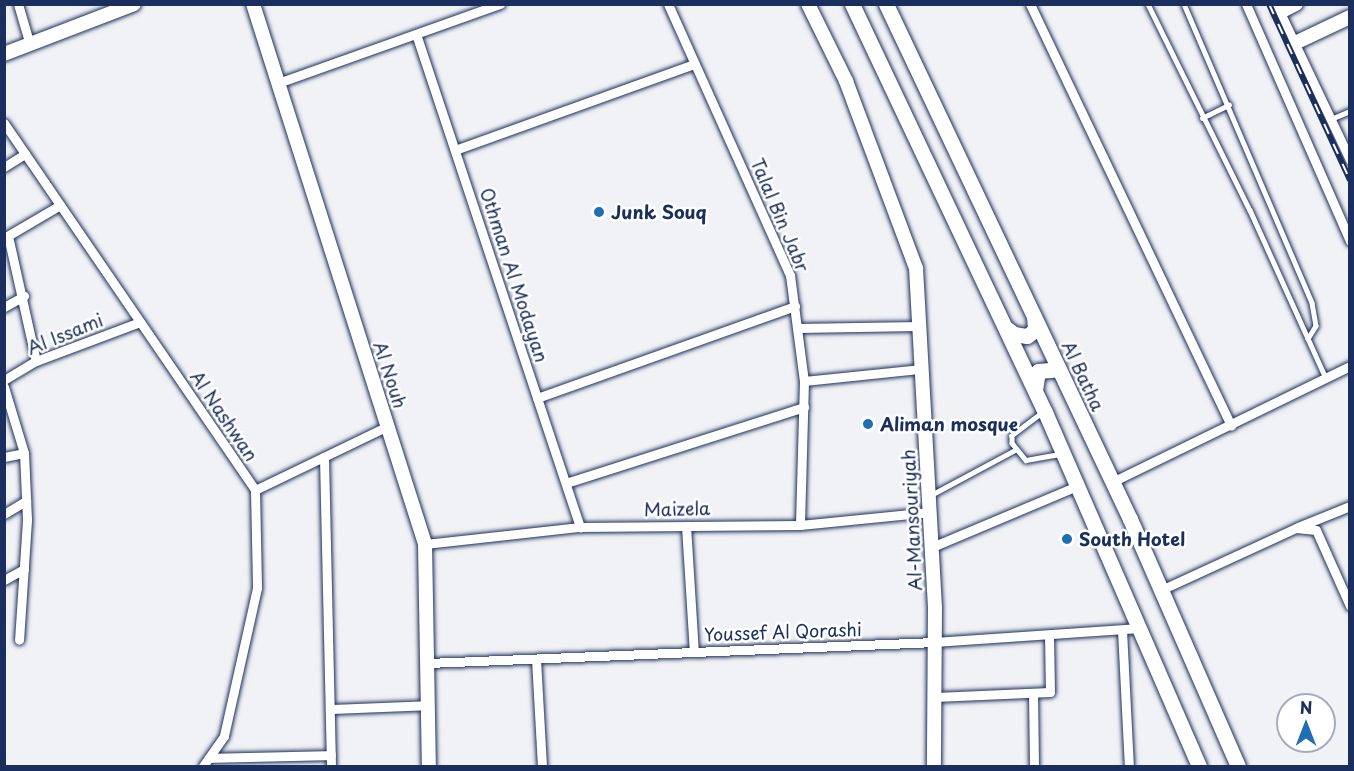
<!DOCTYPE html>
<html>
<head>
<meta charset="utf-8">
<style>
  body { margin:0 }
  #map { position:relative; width:1354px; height:771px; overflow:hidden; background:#f1f2f5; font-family:"Playpen Sans",sans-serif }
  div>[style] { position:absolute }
  .roads { filter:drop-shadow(0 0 2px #1b2f5e) drop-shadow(0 0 2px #1b2f5e) }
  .lane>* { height:4.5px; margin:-2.25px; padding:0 2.25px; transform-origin:2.25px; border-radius:2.25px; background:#fff }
  .street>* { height:9px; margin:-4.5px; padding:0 4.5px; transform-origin:4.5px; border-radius:4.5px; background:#fff }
  .secondary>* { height:14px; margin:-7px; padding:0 7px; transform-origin:7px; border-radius:7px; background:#fff }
  .primary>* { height:15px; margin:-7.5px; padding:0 7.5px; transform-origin:7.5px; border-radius:7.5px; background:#fff }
  .rail>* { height:6px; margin-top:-3px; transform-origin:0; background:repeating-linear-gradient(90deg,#fff 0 11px,#1b2f5e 0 22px); box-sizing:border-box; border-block:2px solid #1b2f5e }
  .dots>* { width:16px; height:16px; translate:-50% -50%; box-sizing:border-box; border:3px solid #fff; border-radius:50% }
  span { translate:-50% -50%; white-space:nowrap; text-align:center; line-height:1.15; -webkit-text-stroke:5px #fff; paint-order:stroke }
  .poi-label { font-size:18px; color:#1b2f5e; font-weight:700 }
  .left { translate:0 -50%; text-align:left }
  .street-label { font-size:18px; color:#1b2f5e }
  .frame { position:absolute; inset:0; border:6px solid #1b2f5e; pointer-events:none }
  .north { position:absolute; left:1276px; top:693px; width:60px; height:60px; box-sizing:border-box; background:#fff; border:2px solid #a4acbf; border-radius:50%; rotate:0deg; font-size:16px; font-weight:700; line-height:24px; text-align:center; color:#1b2f5e }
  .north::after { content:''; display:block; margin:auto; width:21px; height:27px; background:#1f6fb2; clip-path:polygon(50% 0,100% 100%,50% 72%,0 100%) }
</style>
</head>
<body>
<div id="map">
  <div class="roads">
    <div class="lane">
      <i style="left:1148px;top:4px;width:230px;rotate:63.7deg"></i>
      <i style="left:1250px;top:210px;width:184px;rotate:65.7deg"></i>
      <i style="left:1184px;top:4px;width:325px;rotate:66.8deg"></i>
      <i style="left:1312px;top:303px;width:23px;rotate:80deg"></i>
      <i style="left:1316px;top:326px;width:15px;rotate:122deg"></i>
      <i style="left:1202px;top:118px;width:30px;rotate:-26deg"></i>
      <i style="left:1331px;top:119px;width:21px;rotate:-23deg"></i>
      <i style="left:1042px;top:413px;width:38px;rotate:143deg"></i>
      <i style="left:1012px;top:436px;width:7px;rotate:90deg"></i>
      <i style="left:1012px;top:443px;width:22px;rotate:51deg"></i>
      <i style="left:1026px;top:460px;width:35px;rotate:-10deg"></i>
      <i style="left:931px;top:495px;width:95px;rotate:-28.2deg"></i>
    </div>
    <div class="street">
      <i style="left:18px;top:4px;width:43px;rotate:73.7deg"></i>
      <i style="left:668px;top:4px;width:297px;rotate:65.8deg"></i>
      <i style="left:790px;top:275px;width:107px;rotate:82.5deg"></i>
      <i style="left:804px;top:381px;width:144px;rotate:91.6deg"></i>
      <i style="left:1030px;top:4px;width:467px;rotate:64.5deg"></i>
      <i style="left:1246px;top:4px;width:259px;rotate:66.3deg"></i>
      <i style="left:1276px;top:4px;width:173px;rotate:64.6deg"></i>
      <i style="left:416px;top:34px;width:520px;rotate:71.6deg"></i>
      <i style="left:278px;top:83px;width:236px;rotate:-19.6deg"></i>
      <i style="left:4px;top:123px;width:445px;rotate:55.6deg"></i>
      <i style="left:255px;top:490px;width:98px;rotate:88.8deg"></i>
      <i style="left:257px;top:588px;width:152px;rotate:102.6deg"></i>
      <i style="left:224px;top:736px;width:37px;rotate:125deg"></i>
      <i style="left:455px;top:150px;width:254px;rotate:-19.8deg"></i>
      <i style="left:4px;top:167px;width:25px;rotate:-32deg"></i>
      <i style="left:8px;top:236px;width:128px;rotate:77.4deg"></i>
      <i style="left:4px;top:238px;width:65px;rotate:-30.5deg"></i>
      <i style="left:4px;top:307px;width:23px;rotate:-29deg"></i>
      <i style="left:797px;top:328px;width:122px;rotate:-0.9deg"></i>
      <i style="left:4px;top:380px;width:37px;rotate:-31deg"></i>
      <i style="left:36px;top:361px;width:111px;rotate:-20.6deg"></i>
      <i style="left:804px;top:381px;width:118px;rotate:-5.9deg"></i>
      <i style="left:4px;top:387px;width:69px;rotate:73.1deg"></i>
      <i style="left:24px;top:453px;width:67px;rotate:87.4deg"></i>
      <i style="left:27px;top:520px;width:120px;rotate:93.8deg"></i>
      <i style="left:537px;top:398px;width:274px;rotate:-19.6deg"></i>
      <i style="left:4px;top:457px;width:20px;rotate:-11deg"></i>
      <i style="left:324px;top:457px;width:309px;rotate:88.7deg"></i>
      <i style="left:1112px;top:482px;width:265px;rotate:-26deg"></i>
      <i style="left:566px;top:483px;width:250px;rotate:-17.7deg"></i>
      <i style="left:255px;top:490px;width:148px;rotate:-25.7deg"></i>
      <i style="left:4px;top:514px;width:26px;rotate:-31deg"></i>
      <i style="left:686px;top:526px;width:126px;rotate:86.4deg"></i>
      <i style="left:1298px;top:527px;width:56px;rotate:-22deg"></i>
      <i style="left:425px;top:544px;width:156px;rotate:-6.3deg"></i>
      <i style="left:580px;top:527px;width:220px;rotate:-0.5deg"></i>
      <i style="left:800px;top:525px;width:131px;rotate:-5.7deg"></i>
      <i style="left:932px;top:547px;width:157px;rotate:-22.8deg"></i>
      <i style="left:4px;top:580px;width:23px;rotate:-29deg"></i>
      <i style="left:1161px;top:590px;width:149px;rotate:-24.7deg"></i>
      <i style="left:1296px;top:528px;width:20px;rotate:6deg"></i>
      <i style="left:1316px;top:530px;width:83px;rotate:65.9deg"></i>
      <i style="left:1122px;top:630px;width:136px;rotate:87.1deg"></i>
      <i style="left:536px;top:659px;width:107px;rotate:86.8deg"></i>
      <i style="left:428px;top:663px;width:507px;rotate:-2.37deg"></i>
      <i style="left:935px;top:642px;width:204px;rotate:-3.9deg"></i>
      <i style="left:1033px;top:693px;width:73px;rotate:89.2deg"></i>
      <i style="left:935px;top:697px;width:115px;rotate:-2.5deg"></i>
      <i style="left:1050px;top:692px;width:57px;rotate:-91deg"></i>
      <i style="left:330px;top:709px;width:98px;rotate:-2.3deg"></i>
      <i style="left:209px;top:758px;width:122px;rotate:-1.4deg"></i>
    </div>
    <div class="secondary">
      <i style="left:253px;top:4px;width:567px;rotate:72.33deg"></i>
      <i style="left:425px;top:544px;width:222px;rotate:89deg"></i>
      <i style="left:808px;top:4px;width:86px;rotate:63.7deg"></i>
      <i style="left:846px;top:81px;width:200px;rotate:69.5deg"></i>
      <i style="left:916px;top:268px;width:340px;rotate:86.8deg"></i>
      <i style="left:935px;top:607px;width:159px;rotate:90.4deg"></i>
      <i style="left:1280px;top:12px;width:18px;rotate:-27deg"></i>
      <i style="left:1295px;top:43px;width:61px;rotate:-25.3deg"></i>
      <i style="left:4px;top:54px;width:139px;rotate:-21deg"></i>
    </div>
    <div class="primary">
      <i style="left:852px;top:4px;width:451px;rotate:64.7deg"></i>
      <i style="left:1045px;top:412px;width:386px;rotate:66.5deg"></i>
      <i style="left:886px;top:4px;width:570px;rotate:64.65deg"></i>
      <i style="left:1130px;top:519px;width:270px;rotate:66.4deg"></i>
      <i style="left:1006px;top:328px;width:10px;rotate:37deg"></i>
      <i style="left:1014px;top:334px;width:13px;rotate:9deg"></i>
      <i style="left:1027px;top:336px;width:10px;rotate:-37deg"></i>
      <i style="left:1035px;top:330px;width:13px;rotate:-94deg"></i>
      <i style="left:1035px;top:390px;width:19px;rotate:-81deg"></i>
      <i style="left:1038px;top:371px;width:21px;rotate:-5deg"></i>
    </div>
  </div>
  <div class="rail">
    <i style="left:1269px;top:4px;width:194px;rotate:65.3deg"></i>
  </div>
  <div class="dots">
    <i style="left:599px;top:212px;background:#1f6fb2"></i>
    <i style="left:868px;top:424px;background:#1f6fb2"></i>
    <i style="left:1067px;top:539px;background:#1f6fb2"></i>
  </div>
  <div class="poi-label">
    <span class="left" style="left:611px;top:212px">Junk Souq</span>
    <span class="left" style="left:880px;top:424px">Aliman mosque</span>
    <span class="left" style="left:1079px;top:539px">South Hotel</span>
  </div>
  <div class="street-label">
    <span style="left:780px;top:215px;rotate:67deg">Talal Bin Jabr</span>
    <span style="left:514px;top:275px;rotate:72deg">Othman Al Modayan</span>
    <span style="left:65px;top:334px;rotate:-22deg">Al Issami</span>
    <span style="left:390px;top:375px;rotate:72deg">Al Nouh</span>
    <span style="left:1083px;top:376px;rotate:65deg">Al Batha</span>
    <span style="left:224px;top:416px;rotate:56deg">Al Nashwan</span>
    <span style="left:677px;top:509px;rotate:-1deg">Maizela</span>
    <span style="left:912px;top:520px;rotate:-93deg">Al-Mansouriyah</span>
    <span style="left:783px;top:632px;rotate:-2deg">Youssef Al Qorashi</span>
  </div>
  <div class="frame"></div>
  <div class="north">N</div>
</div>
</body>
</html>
